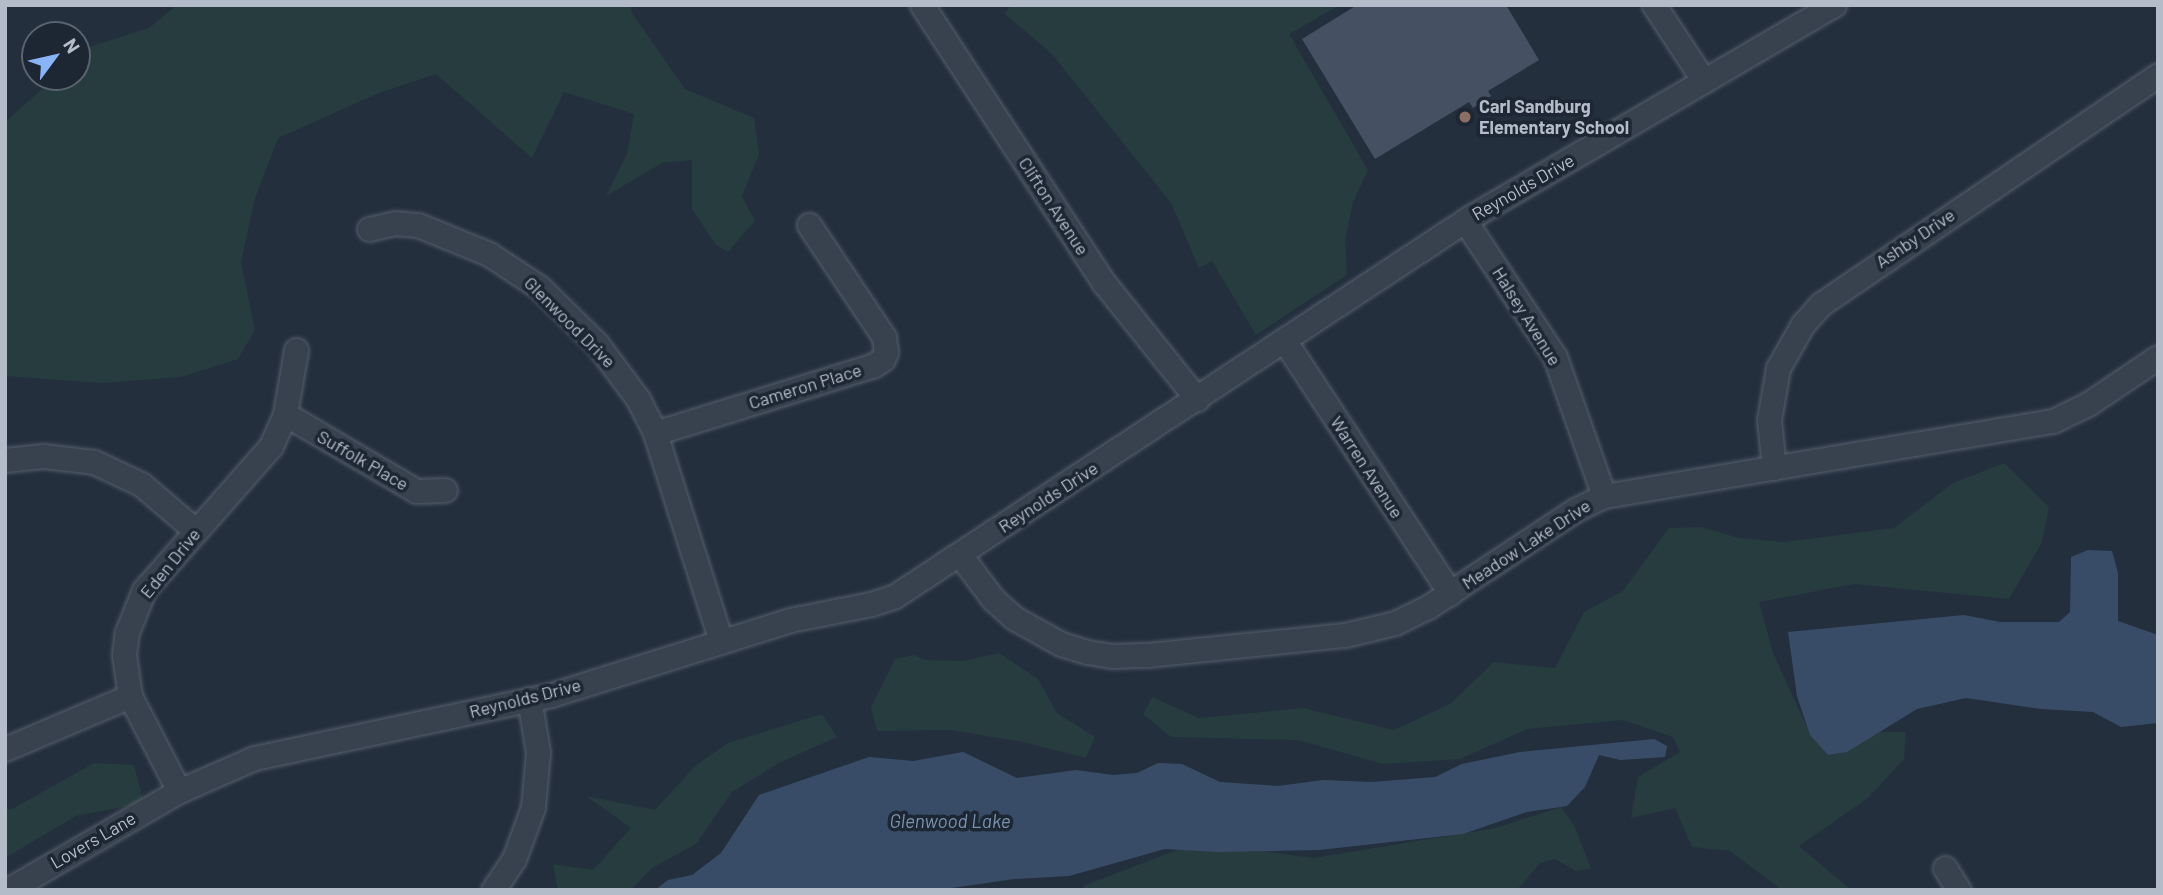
<!DOCTYPE html>
<html>
<head>
<meta charset="utf-8">
<style>
  body { margin:0 }
  #map { position:relative; width:2163px; height:895px; overflow:hidden; background:#242f3e; font-family:Barlow,sans-serif }
  div>[style] { position:absolute }
  .green>* { inset:0; background:#263c3f }
  .water>* { inset:0; background:#394c67 }
  .building>* { inset:0; background:#455162 }
  .roads { filter:drop-shadow(0 0 2px #565f6c) drop-shadow(0 0 2px #565f6c) }
  .minor>* { height:23px; margin:-11.5px; padding:0 11.5px; transform-origin:11.5px; border-radius:11.5px; background:#38414e }
  .dots>* { width:19px; height:19px; translate:-50% -50%; box-sizing:border-box; border:4px solid #1d2633; border-radius:50% }
  span { translate:-50% -50%; white-space:nowrap; text-align:center; line-height:1.15; -webkit-text-stroke:7px #1d2633; paint-order:stroke }
  .poi-label { font-size:18px; color:#b4bcc9; font-weight:700 }
  .left { translate:0 -50%; text-align:left }
  .street-label { font-size:18px; color:#b4bcc9 }
  .water-label { font-size:19px; color:#7c92b1; font-style:italic }
  .frame { position:absolute; inset:0; border:7px solid #b4bcc9; pointer-events:none }
  .north { position:absolute; left:21px; top:21px; width:70px; height:70px; box-sizing:border-box; background:#1d2633; border:2px solid #59626f; border-radius:50%; rotate:57deg; font-size:19px; font-weight:700; line-height:28px; text-align:center; color:#b4bcc9 }
  .north::after { content:''; display:block; margin:auto; width:24px; height:32px; background:#8ab4f8; clip-path:polygon(50% 0,100% 100%,50% 72%,0 100%) }
</style>
</head>
<body>
<div id="map">
  <div class="green">
    <i style="clip-path:polygon(177px 5px,630px 5px,632px 13px,685px 89px,754px 118px,759px 154px,742px 196px,755px 221px,728px 252px,716px 245px,692px 209px,692px 160px,662px 163px,606px 196px,627px 154px,634px 114px,564px 92px,532px 158px,436px 74px,379px 93px,278px 138px,255px 198px,241px 262px,255px 330px,238px 359px,181px 377px,102px 383px,5px 376px,5px 122px,56px 77px,77px 77px,77px 58px,89px 47px,149px 28px)"></i>
    <i style="clip-path:polygon(1011px 5px,1340px 5px,1289px 34px,1368px 170px,1353px 202px,1345px 241px,1347px 275px,1256px 335px,1212px 261px,1199px 268px,1171px 203px,1052px 54px,1005px 14px)"></i>
    <i style="clip-path:polygon(2004px 463px,2049px 507px,2042px 542px,2009px 599px,1854px 584px,1759px 602px,1773px 653px,1810px 734px,1828px 755px,1879px 732px,1906px 732px,1904px 759px,1868px 798px,1799px 846px,1851px 890px,1782px 890px,1730px 851px,1692px 847px,1675px 808px,1631px 818px,1638px 777px,1680px 752px,1673px 737px,1623px 720px,1527px 729px,1460px 759px,1383px 764px,1298px 740px,1171px 737px,1143px 714px,1152px 697px,1199px 718px,1303px 708px,1394px 730px,1450px 704px,1494px 662px,1555px 668px,1584px 612px,1623px 591px,1669px 528px,1701px 527px,1739px 538px,1784px 542px,1894px 528px,1953px 483px)"></i>
    <i style="clip-path:polygon(999px 653px,1038px 679px,1057px 713px,1095px 737px,1086px 758px,1023px 742px,950px 730px,877px 731px,871px 707px,895px 659px,914px 655px,925px 660px,964px 661px)"></i>
    <i style="clip-path:polygon(822px 714px,837px 737px,779px 763px,732px 792px,696px 844px,652px 868px,631px 890px,558px 890px,553px 864px,593px 870px,631px 828px,586px 796px,655px 810px,695px 766px,728px 743px)"></i>
    <i style="clip-path:polygon(94px 763px,134px 765px,144px 803px,76px 816px,5px 858px,5px 809px,12px 809px)"></i>
    <i style="clip-path:polygon(1561px 807px,1575px 827px,1591px 869px,1576px 871px,1555px 859px,1540px 863px,1517px 890px,1086px 890px,1083px 886px,1198px 842px,1313px 858px,1496px 828px)"></i>
  </div>
  <div class="water">
    <i style="clip-path:polygon(2088px 550px,2112px 551px,2118px 573px,2118px 621px,2158px 635px,2158px 723px,2121px 727px,2093px 712px,2041px 709px,1966px 698px,1917px 709px,1847px 752px,1828px 755px,1810px 735px,1797px 696px,1788px 632px,1964px 615px,2000px 622px,2059px 622px,2070px 612px,2071px 557px)"></i>
    <i style="clip-path:polygon(1654px 739px,1667px 746px,1665px 757px,1621px 760px,1599px 755px,1585px 787px,1567px 806px,1527px 812px,1463px 834px,1319px 850px,1217px 852px,1165px 849px,1069px 876px,1014px 879px,945px 889px,655px 890px,668px 880px,692px 875px,721px 853px,759px 795px,869px 757px,913px 761px,963px 752px,1017px 778px,1076px 770px,1113px 775px,1137px 773px,1158px 763px,1182px 764px,1220px 782px,1278px 786px,1323px 780px,1371px 782px,1435px 777px,1462px 764px,1520px 752px)"></i>
  </div>
  <div class="building">
    <i style="clip-path:polygon(1357px 5px,1506px 5px,1539px 60px,1488px 91px,1491px 96px,1473px 108px,1469px 102px,1375px 159px,1302px 39px)"></i>
  </div>
  <div class="roads">
    <div class="minor">
      <i style="left:922px;top:5px;width:332px;rotate:56.8deg"></i>
      <i style="left:1104px;top:283px;width:149px;rotate:51.3deg"></i>
      <i style="left:1654px;top:5px;width:91px;rotate:56.7deg"></i>
      <i style="left:1465px;top:221px;width:163px;rotate:56.5deg"></i>
      <i style="left:1555px;top:357px;width:147px;rotate:70.6deg"></i>
      <i style="left:369px;top:229px;width:26px;rotate:-13deg"></i>
      <i style="left:394px;top:223px;width:24px;rotate:5deg"></i>
      <i style="left:418px;top:225px;width:77px;rotate:22.2deg"></i>
      <i style="left:489px;top:254px;width:60px;rotate:33.4deg"></i>
      <i style="left:539px;top:287px;width:81px;rotate:44.5deg"></i>
      <i style="left:597px;top:344px;width:69px;rotate:53.3deg"></i>
      <i style="left:638px;top:399px;width:38px;rotate:63deg"></i>
      <i style="left:655px;top:433px;width:218px;rotate:72.4deg"></i>
      <i style="left:1284px;top:340px;width:303px;rotate:56.7deg"></i>
      <i style="left:285px;top:414px;width:152px;rotate:30.4deg"></i>
      <i style="left:416px;top:491px;width:29px;rotate:-2deg"></i>
      <i style="left:655px;top:433px;width:229px;rotate:-17.2deg"></i>
      <i style="left:874px;top:365px;width:11px;rotate:-34deg"></i>
      <i style="left:883px;top:359px;width:8px;rotate:-67deg"></i>
      <i style="left:886px;top:352px;width:15px;rotate:-98deg"></i>
      <i style="left:884px;top:337px;width:135px;rotate:-123.8deg"></i>
      <i style="left:5px;top:460px;width:38px;rotate:-6deg"></i>
      <i style="left:43px;top:456px;width:51px;rotate:6.7deg"></i>
      <i style="left:94px;top:462px;width:52px;rotate:25.1deg"></i>
      <i style="left:141px;top:484px;width:72px;rotate:40.5deg"></i>
      <i style="left:1774px;top:468px;width:48px;rotate:-95.9deg"></i>
      <i style="left:1769px;top:420px;width:53px;rotate:-80.2deg"></i>
      <i style="left:1778px;top:368px;width:51px;rotate:-60.4deg"></i>
      <i style="left:1803px;top:324px;width:27px;rotate:-48deg"></i>
      <i style="left:1821px;top:304px;width:407px;rotate:-34.2deg"></i>
      <i style="left:960px;top:555px;width:55px;rotate:53.1deg"></i>
      <i style="left:993px;top:599px;width:28px;rotate:42deg"></i>
      <i style="left:1014px;top:618px;width:54px;rotate:29deg"></i>
      <i style="left:1061px;top:644px;width:27px;rotate:17deg"></i>
      <i style="left:1087px;top:652px;width:26px;rotate:9deg"></i>
      <i style="left:1113px;top:656px;width:34px;rotate:-2deg"></i>
      <i style="left:1147px;top:655px;width:199px;rotate:-5.8deg"></i>
      <i style="left:1345px;top:635px;width:51px;rotate:-13.5deg"></i>
      <i style="left:1395px;top:623px;width:37px;rotate:-26deg"></i>
      <i style="left:1428px;top:607px;width:176px;rotate:-33.4deg"></i>
      <i style="left:1575px;top:510px;width:32px;rotate:-26deg"></i>
      <i style="left:1604px;top:496px;width:455px;rotate:-9.5deg"></i>
      <i style="left:2053px;top:421px;width:39px;rotate:-26deg"></i>
      <i style="left:2088px;top:404px;width:84px;rotate:-33.9deg"></i>
      <i style="left:5px;top:749px;width:136px;rotate:-23deg"></i>
      <i style="left:179px;top:791px;width:107px;rotate:-117.3deg"></i>
      <i style="left:130px;top:696px;width:41px;rotate:-98.3deg"></i>
      <i style="left:124px;top:655px;width:23px;rotate:-83deg"></i>
      <i style="left:127px;top:632px;width:45px;rotate:-68deg"></i>
      <i style="left:144px;top:590px;width:192px;rotate:-48.6deg"></i>
      <i style="left:271px;top:446px;width:35px;rotate:-66deg"></i>
      <i style="left:285px;top:414px;width:65px;rotate:-80.2deg"></i>
      <i style="left:1945px;top:868px;width:26px;rotate:58deg"></i>
      <i style="left:8px;top:890px;width:198px;rotate:-30.1deg"></i>
      <i style="left:179px;top:791px;width:82px;rotate:-23.7deg"></i>
      <i style="left:254px;top:758px;width:304px;rotate:-12deg"></i>
      <i style="left:551px;top:695px;width:250px;rotate:-17.4deg"></i>
      <i style="left:790px;top:620px;width:83px;rotate:-11.2deg"></i>
      <i style="left:871px;top:604px;width:25px;rotate:-18deg"></i>
      <i style="left:895px;top:596px;width:687px;rotate:-33.37deg"></i>
      <i style="left:1469px;top:218px;width:423px;rotate:-30.3deg"></i>
      <i style="left:493px;top:890px;width:37px;rotate:-56deg"></i>
      <i style="left:514px;top:859px;width:55px;rotate:-69.9deg"></i>
      <i style="left:533px;top:807px;width:55px;rotate:-84.8deg"></i>
      <i style="left:538px;top:752px;width:54px;rotate:-99.6deg"></i>
    </div>
  </div>
  <div class="dots">
    <i style="left:1465px;top:117px;background:#8d6e63"></i>
  </div>
  <div class="poi-label">
    <span class="left" style="left:1479px;top:117px">Carl Sandburg<br>Elementary School</span>
  </div>
  <div class="street-label">
    <span style="left:1523px;top:187px;rotate:-30deg">Reynolds Drive</span>
    <span style="left:1054px;top:206px;rotate:57deg">Clifton Avenue</span>
    <span style="left:1915px;top:238px;rotate:-34deg">Ashby Drive</span>
    <span style="left:1527px;top:316px;rotate:58deg">Halsey Avenue</span>
    <span style="left:570px;top:322px;rotate:45deg">Glenwood Drive</span>
    <span style="left:805px;top:386px;rotate:-17deg">Cameron Place</span>
    <span style="left:363px;top:460px;rotate:30deg">Suffolk Place</span>
    <span style="left:1367px;top:467px;rotate:57deg">Warren Avenue</span>
    <span style="left:1048px;top:497px;rotate:-33deg">Reynolds Drive</span>
    <span style="left:1526px;top:544px;rotate:-33deg">Meadow Lake Drive</span>
    <span style="left:170px;top:563px;rotate:-51deg">Eden Drive</span>
    <span style="left:525px;top:698px;rotate:-14deg">Reynolds Drive</span>
    <span style="left:93px;top:840px;rotate:-30deg">Lovers Lane</span>
  </div>
  <div class="water-label">
    <span style="left:950px;top:821px">Glenwood Lake</span>
  </div>
  <div class="frame"></div>
  <div class="north">N</div>
</div>
</body>
</html>
